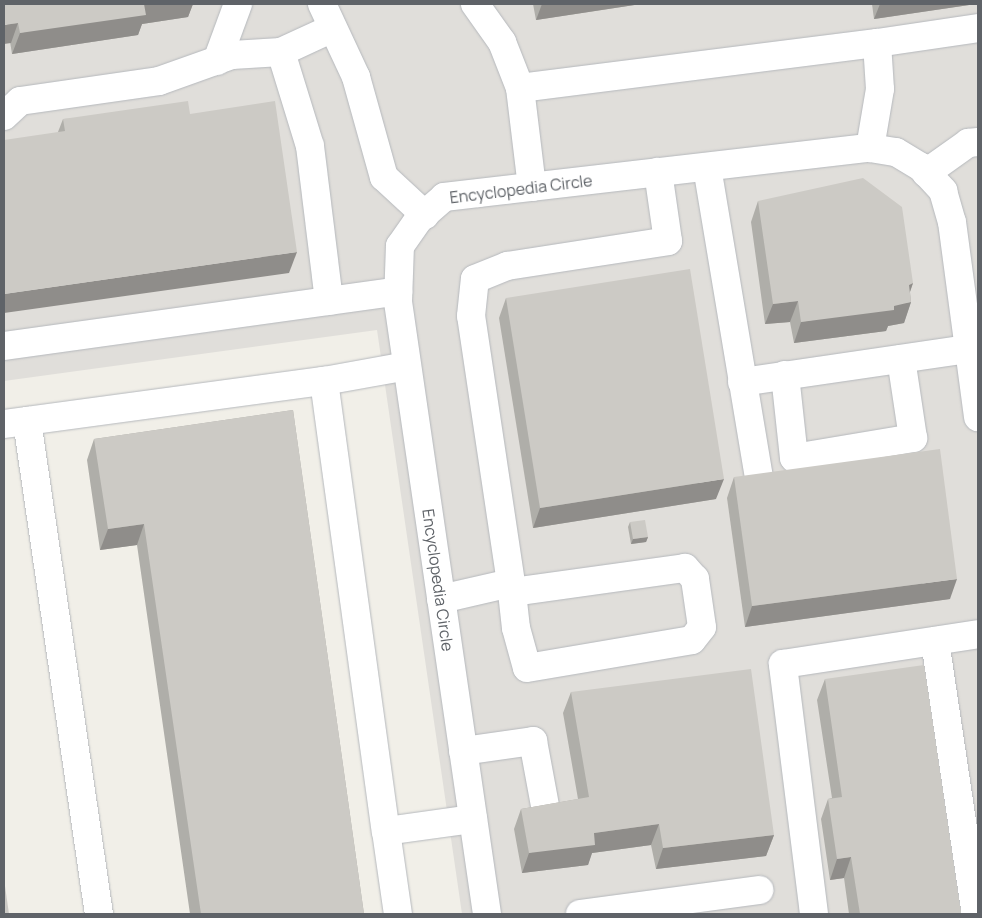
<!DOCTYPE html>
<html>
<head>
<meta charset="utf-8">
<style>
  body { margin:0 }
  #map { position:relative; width:982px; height:918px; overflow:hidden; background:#f1efe8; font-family:Manrope,sans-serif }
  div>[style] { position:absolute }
  .industrial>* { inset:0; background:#e0deda }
  .roads { filter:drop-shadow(0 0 1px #b5b8bc) drop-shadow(0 0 1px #b5b8bc) }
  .minor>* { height:28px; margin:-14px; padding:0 14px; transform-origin:14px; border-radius:14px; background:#fff }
  .wall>* { inset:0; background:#afaea9 }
  .shaded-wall>* { inset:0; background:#8f8d8a }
  .building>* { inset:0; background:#cccac5 }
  span { translate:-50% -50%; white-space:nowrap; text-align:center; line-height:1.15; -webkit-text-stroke:5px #fff; paint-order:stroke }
  .street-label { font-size:16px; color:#5f6368 }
  .frame { position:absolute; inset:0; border:5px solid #5f6368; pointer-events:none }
</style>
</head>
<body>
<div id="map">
  <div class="industrial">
    <i style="clip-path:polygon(4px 4px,978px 4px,978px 914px,462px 914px,377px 330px,4px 381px)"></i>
  </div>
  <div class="roads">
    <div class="minor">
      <i style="left:322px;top:4px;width:81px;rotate:65deg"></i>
      <i style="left:356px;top:77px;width:104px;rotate:74.4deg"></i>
      <i style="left:384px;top:177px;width:56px;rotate:42.8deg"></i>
      <i style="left:475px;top:4px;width:47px;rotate:54.6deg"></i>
      <i style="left:502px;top:42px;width:49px;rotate:68.6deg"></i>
      <i style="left:877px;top:43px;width:102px;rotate:-8.4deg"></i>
      <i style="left:281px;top:52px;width:57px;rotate:-24.8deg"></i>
      <i style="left:217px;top:61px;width:61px;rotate:-69.8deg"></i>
      <i style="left:4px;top:116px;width:22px;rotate:-43deg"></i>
      <i style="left:20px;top:101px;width:140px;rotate:-8.2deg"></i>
      <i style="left:159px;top:81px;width:77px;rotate:-19.6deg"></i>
      <i style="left:232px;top:55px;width:49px;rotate:-3.5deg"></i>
      <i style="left:281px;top:52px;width:98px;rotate:72.9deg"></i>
      <i style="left:310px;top:146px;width:156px;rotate:83deg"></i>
      <i style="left:707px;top:167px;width:316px;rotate:80.5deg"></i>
      <i style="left:926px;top:173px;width:52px;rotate:-35.5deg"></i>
      <i style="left:968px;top:143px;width:10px;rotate:-6deg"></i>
      <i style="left:532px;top:187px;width:100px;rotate:-96.9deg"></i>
      <i style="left:520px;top:88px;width:360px;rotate:-7.2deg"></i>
      <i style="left:877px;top:43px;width:46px;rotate:86.3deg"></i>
      <i style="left:880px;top:89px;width:60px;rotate:99.6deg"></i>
      <i style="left:4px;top:346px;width:398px;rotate:-7.9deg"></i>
      <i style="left:785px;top:375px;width:83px;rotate:83.8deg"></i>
      <i style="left:794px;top:458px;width:121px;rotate:-9.5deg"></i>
      <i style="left:913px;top:438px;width:80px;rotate:-98.6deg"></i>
      <i style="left:324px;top:381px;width:84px;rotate:-10.2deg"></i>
      <i style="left:742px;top:382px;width:229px;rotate:-8.3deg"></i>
      <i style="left:27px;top:421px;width:498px;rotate:81.7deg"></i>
      <i style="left:4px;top:424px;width:323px;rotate:-7.7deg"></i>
      <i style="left:324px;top:381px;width:454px;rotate:82.2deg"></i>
      <i style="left:386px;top:831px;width:88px;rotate:-7.9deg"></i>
      <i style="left:511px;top:583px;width:45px;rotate:83.7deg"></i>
      <i style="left:516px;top:628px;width:41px;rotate:74.6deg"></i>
      <i style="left:527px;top:668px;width:167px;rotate:-9.6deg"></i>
      <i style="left:692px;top:640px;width:16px;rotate:-52deg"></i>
      <i style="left:702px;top:627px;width:49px;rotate:-98.3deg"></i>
      <i style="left:695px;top:579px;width:15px;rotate:-132deg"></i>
      <i style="left:685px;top:568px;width:175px;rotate:172.1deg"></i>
      <i style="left:441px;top:599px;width:72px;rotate:-12.9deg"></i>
      <i style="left:511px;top:583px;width:270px;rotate:-98.5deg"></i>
      <i style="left:471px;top:316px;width:37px;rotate:-84deg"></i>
      <i style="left:475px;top:279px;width:35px;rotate:-22deg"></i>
      <i style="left:507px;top:266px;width:163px;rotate:-8.8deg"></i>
      <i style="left:668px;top:241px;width:70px;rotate:-98.2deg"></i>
      <i style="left:935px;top:641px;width:276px;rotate:81.5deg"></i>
      <i style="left:463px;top:751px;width:71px;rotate:-8.1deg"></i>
      <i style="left:533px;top:741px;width:71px;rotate:79.5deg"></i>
      <i style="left:386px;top:831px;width:84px;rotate:81.8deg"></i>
      <i style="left:487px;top:914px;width:618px;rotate:-98.27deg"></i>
      <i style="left:398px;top:302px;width:56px;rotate:-88deg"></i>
      <i style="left:400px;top:246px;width:32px;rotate:-55deg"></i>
      <i style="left:418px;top:220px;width:35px;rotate:-41deg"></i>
      <i style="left:444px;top:197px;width:429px;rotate:-6.6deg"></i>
      <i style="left:870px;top:148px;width:26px;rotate:9deg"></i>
      <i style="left:896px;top:152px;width:29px;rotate:31deg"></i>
      <i style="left:921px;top:167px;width:33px;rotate:47deg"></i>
      <i style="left:943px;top:191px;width:32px;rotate:74deg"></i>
      <i style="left:952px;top:222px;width:197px;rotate:82.4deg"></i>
      <i style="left:580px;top:914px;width:181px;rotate:-7.6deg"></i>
      <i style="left:814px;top:914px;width:252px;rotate:-97.1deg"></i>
      <i style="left:783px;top:664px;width:197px;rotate:-8.7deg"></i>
    </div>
  </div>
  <div class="wall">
    <i style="clip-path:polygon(4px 4px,193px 4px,188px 17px,142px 24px,138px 35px,12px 54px)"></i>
    <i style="clip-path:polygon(533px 4px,641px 4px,536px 20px)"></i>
    <i style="clip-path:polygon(872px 4px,976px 4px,874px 19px)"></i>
    <i style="clip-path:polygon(190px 114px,289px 273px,58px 132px,63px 119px)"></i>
    <i style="clip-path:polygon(758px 201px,913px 283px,910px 292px,911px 302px,904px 323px,888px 326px,886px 331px,794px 343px,790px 322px,765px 324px,751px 222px)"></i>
    <i style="clip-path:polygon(506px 298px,716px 499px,533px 528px,499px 318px)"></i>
    <i style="clip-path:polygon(293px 410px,364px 914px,190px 914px,137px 545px,100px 550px,87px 460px,94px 439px)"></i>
    <i style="clip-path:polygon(734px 477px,950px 599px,745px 627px,727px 498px)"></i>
    <i style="clip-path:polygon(630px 522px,648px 537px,646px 542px,631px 544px,628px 527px)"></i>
    <i style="clip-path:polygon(825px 679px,961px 914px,849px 914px,844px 878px,830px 880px,821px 819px,828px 799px,832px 798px,817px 700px)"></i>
    <i style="clip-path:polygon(571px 692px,774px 835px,766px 856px,656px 869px,651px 845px,592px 853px,588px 865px,522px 873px,514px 829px,521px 809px,578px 799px,563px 713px)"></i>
  </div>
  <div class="shaded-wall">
    <i style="clip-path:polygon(144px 4px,193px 4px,188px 17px,142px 24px,138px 35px,12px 54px,20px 33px)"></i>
    <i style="clip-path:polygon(542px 4px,641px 4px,536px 20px)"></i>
    <i style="clip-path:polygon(880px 4px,976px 4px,874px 19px)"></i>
    <i style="clip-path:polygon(18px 23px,11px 43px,4px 44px,4px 25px)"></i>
    <i style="clip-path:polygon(297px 252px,289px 273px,4px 313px,4px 294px)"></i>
    <i style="clip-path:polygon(913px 283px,906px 303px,911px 302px,904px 323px,888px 326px,886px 331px,794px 343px,801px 322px,894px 306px,909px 285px)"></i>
    <i style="clip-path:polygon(798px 301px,790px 322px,765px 324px,773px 304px)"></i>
    <i style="clip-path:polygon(724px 479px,716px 499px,533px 528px,540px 508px)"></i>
    <i style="clip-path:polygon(144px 524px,137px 545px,100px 550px,108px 529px)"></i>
    <i style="clip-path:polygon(648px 537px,646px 542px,631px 544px,633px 539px)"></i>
    <i style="clip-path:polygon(957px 579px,950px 599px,745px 627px,752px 606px)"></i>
    <i style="clip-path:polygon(659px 824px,651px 845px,592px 853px,588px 865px,522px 873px,529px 853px,594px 833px)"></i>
    <i style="clip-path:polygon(774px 835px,766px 856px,656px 869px,663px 848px)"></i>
    <i style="clip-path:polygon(851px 857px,844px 878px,830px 880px,837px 859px)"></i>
  </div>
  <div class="building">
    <i style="clip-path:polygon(4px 4px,146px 4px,144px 4px,146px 15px,20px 33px,18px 23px,4px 25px)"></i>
    <i style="clip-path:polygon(188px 101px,190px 114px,275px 101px,297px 252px,4px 294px,4px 140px,65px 131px,63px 119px)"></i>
    <i style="clip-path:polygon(863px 178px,902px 207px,913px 283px,909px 285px,911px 302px,894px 306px,894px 310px,801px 322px,798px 301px,773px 304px,758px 201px)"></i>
    <i style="clip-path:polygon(690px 269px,724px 479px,540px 508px,506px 298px)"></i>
    <i style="clip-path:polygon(293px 410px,364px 914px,201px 914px,144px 524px,108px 529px,94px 439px)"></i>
    <i style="clip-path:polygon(940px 449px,957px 579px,752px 606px,734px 477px)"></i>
    <i style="clip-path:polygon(645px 520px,648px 537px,633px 539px,630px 522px)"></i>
    <i style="clip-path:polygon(924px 665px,961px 914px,860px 914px,851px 857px,837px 859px,828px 799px,842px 797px,825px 679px)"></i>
    <i style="clip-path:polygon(751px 669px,774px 835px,663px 848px,659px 824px,594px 833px,595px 845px,529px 853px,521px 809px,589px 797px,571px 692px)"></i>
    <i style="clip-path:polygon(4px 879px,9px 914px,4px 914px)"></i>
  </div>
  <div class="street-label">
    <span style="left:521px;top:189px;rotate:-7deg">Encyclopedia Circle</span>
    <span style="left:438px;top:580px;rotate:82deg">Encyclopedia Circle</span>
  </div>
  <div class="frame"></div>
</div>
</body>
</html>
